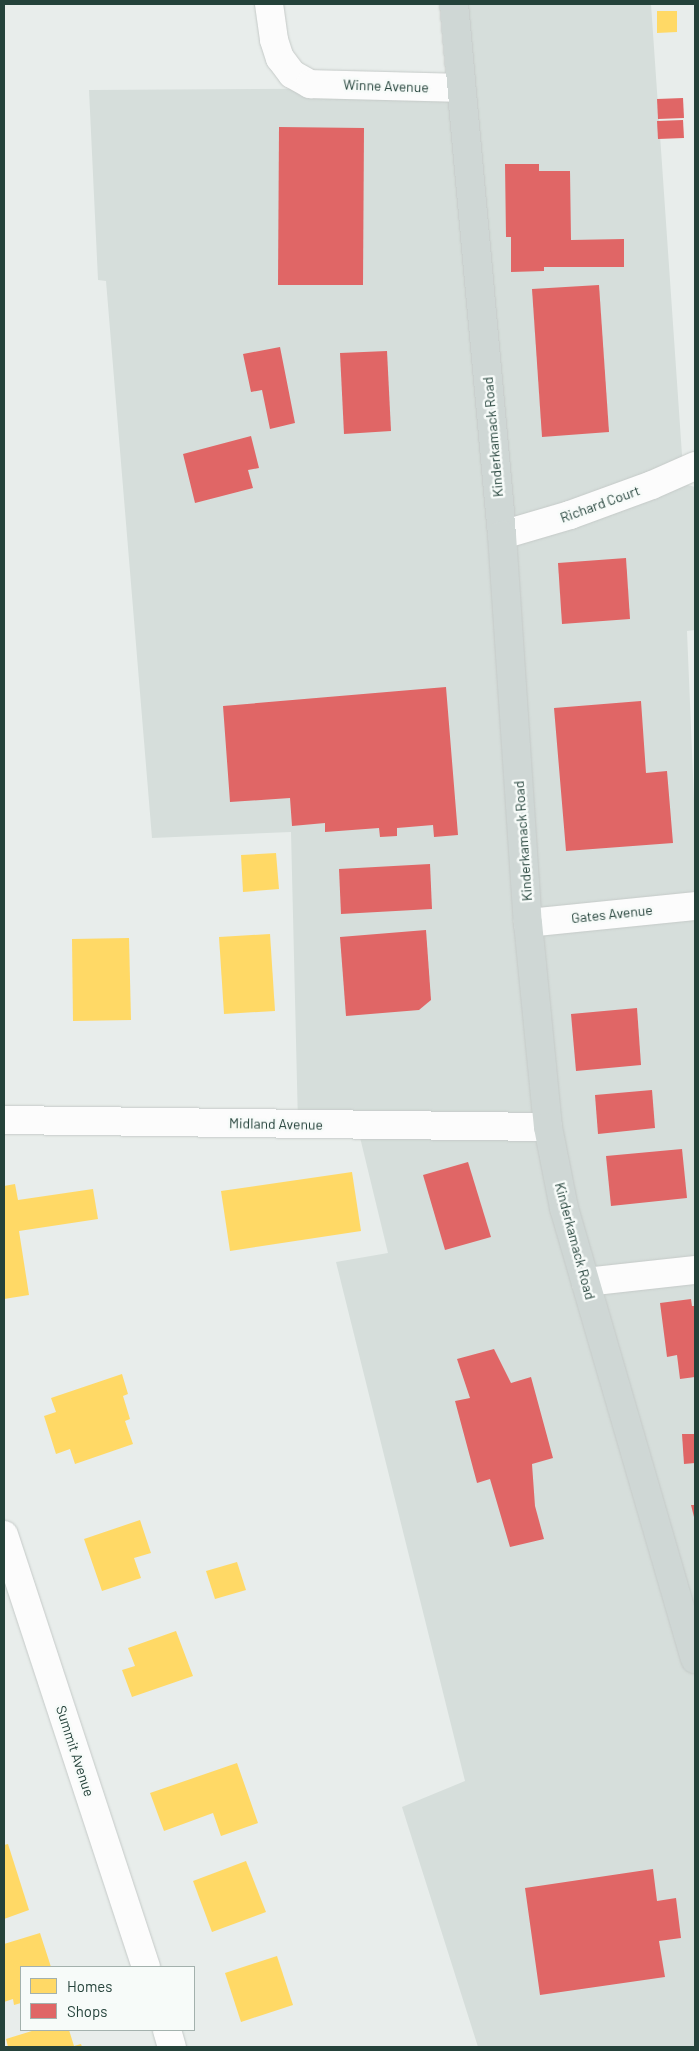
<!DOCTYPE html>
<html>
<head>
<meta charset="utf-8">
<style>
  body { margin:0 }
  #map { position:relative; width:699px; height:2051px; overflow:hidden; background:#e8edeb; font-family:Barlow,sans-serif }
  div>[style] { position:absolute }
  .built>* { inset:0; background:#d6dedb }
  .homes>* { inset:0; background:#ffd966 }
  .shops>* { inset:0; background:#e06666 }
  .roads { filter:drop-shadow(0 0 1px #c5cac8) drop-shadow(0 0 1px #c5cac8) }
  .street>* { height:28px; margin:-14px; padding:0 14px; transform-origin:14px; border-radius:14px; background:#fcfcfc }
  .secondary>* { height:28px; margin:-14px; padding:0 14px; transform-origin:14px; border-radius:14px; background:#fcfcfc }
  .primary>* { height:28px; margin:-14px; padding:0 14px; transform-origin:14px; border-radius:14px; background:#cfd7d5 }
  span { translate:-50% -50%; white-space:nowrap; text-align:center; line-height:1.15; -webkit-text-stroke:5px #f7fbf9; paint-order:stroke }
  .street-label { font-size:14px; color:#24423a }
  .frame { position:absolute; inset:0; border:5px solid #24423a; pointer-events:none }
  .legend { position:absolute; left:20px; top:1966px; width:175px; height:65px; box-sizing:border-box; background:#f7fbf9; border:1px solid #a3b1ad; margin:0; padding:6px 9px; list-style:none; font-size:15px; color:#24423a }
  .legend li { display:flex; align-items:center; gap:10px; height:25px }
  .legend b { width:25px; border:1px solid #a3b1ad }
</style>
</head>
<body>
<div id="map">
  <div class="built">
    <i style="clip-path:polygon(454px 4px,651px 4px,684px 484px,695px 487px,695px 630px,687px 631px,695px 824px,695px 2047px,478px 2047px,402px 1807px,465px 1781px,336px 1262px,388px 1253px,357px 1125px,298px 1124px,291px 832px,152px 838px,106px 281px,98px 280px,89px 90px,461px 88px)"></i>
  </div>
  <div class="homes">
    <i style="clip-path:polygon(657px 11px,677px 11px,677px 32px,657px 33px)"></i>
    <i style="clip-path:polygon(276px 853px,279px 889px,243px 892px,241px 855px)"></i>
    <i style="clip-path:polygon(270px 934px,275px 1011px,224px 1014px,219px 937px)"></i>
    <i style="clip-path:polygon(129px 938px,131px 1020px,73px 1021px,72px 939px)"></i>
    <i style="clip-path:polygon(352px 1172px,361px 1231px,230px 1251px,221px 1191px)"></i>
    <i style="clip-path:polygon(15px 1184px,18px 1200px,93px 1189px,98px 1219px,19px 1231px,29px 1295px,4px 1299px,4px 1186px)"></i>
    <i style="clip-path:polygon(122px 1374px,128px 1394px,123px 1396px,130px 1419px,125px 1421px,133px 1444px,75px 1464px,70px 1449px,56px 1454px,44px 1416px,56px 1412px,51px 1398px)"></i>
    <i style="clip-path:polygon(140px 1520px,151px 1553px,134px 1558px,141px 1578px,102px 1591px,84px 1539px)"></i>
    <i style="clip-path:polygon(237px 1562px,246px 1590px,215px 1599px,206px 1571px)"></i>
    <i style="clip-path:polygon(176px 1631px,193px 1676px,132px 1697px,122px 1670px,135px 1666px,128px 1648px)"></i>
    <i style="clip-path:polygon(237px 1763px,258px 1823px,221px 1836px,213px 1813px,164px 1831px,150px 1793px)"></i>
    <i style="clip-path:polygon(8px 1844px,29px 1910px,4px 1919px,4px 1845px)"></i>
    <i style="clip-path:polygon(246px 1861px,266px 1912px,212px 1932px,193px 1881px)"></i>
    <i style="clip-path:polygon(40px 1933px,51px 1967px,21px 1967px,21px 2003px,14px 2005px,13px 1999px,4px 2002px,4px 1944px)"></i>
    <i style="clip-path:polygon(277px 1956px,293px 2005px,241px 2022px,225px 1973px)"></i>
    <i style="clip-path:polygon(35px 2030px,69px 2030px,74px 2046px,81px 2044px,82px 2047px,8px 2047px,6px 2039px)"></i>
  </div>
  <div class="shops">
    <i style="clip-path:polygon(683px 98px,684px 118px,658px 119px,657px 99px)"></i>
    <i style="clip-path:polygon(683px 120px,684px 138px,658px 139px,657px 121px)"></i>
    <i style="clip-path:polygon(279px 127px,364px 128px,363px 285px,278px 285px)"></i>
    <i style="clip-path:polygon(505px 164px,539px 164px,539px 171px,570px 171px,571px 240px,624px 239px,624px 267px,544px 267px,544px 271px,511px 272px,511px 237px,506px 237px)"></i>
    <i style="clip-path:polygon(599px 285px,609px 432px,542px 437px,532px 289px)"></i>
    <i style="clip-path:polygon(280px 347px,295px 423px,270px 429px,262px 390px,251px 392px,243px 354px)"></i>
    <i style="clip-path:polygon(387px 351px,391px 431px,344px 434px,340px 353px)"></i>
    <i style="clip-path:polygon(251px 436px,259px 468px,248px 470px,253px 488px,195px 503px,183px 454px)"></i>
    <i style="clip-path:polygon(626px 558px,630px 619px,562px 624px,558px 563px)"></i>
    <i style="clip-path:polygon(446px 687px,458px 835px,434px 837px,433px 825px,397px 828px,397px 836px,380px 837px,379px 828px,325px 832px,325px 823px,292px 826px,290px 798px,230px 802px,223px 706px)"></i>
    <i style="clip-path:polygon(641px 701px,646px 773px,667px 771px,673px 843px,566px 851px,554px 708px)"></i>
    <i style="clip-path:polygon(430px 864px,432px 909px,341px 914px,339px 869px)"></i>
    <i style="clip-path:polygon(426px 930px,431px 1000px,419px 1010px,346px 1016px,340px 937px)"></i>
    <i style="clip-path:polygon(637px 1008px,641px 1065px,576px 1071px,571px 1014px)"></i>
    <i style="clip-path:polygon(652px 1090px,655px 1128px,598px 1134px,595px 1095px)"></i>
    <i style="clip-path:polygon(682px 1149px,687px 1198px,611px 1206px,606px 1156px)"></i>
    <i style="clip-path:polygon(468px 1162px,491px 1237px,445px 1250px,423px 1175px)"></i>
    <i style="clip-path:polygon(691px 1299px,692px 1306px,695px 1306px,695px 1377px,680px 1379px,677px 1355px,667px 1357px,660px 1303px)"></i>
    <i style="clip-path:polygon(494px 1349px,511px 1383px,531px 1377px,553px 1458px,532px 1464px,535px 1506px,544px 1539px,510px 1547px,490px 1479px,477px 1483px,455px 1401px,470px 1398px,457px 1359px)"></i>
    <i style="clip-path:polygon(682px 1434px,695px 1434px,695px 1463px,684px 1464px)"></i>
    <i style="clip-path:polygon(691px 1505px,695px 1505px,695px 1521px)"></i>
    <i style="clip-path:polygon(653px 1869px,657px 1901px,676px 1898px,681px 1938px,659px 1941px,665px 1977px,540px 1995px,525px 1888px)"></i>
  </div>
  <div class="roads">
    <div class="street">
      <i style="left:269px;top:4px;width:36px;rotate:82deg"></i>
      <i style="left:274px;top:40px;width:19px;rotate:72deg"></i>
      <i style="left:280px;top:58px;width:20px;rotate:53deg"></i>
      <i style="left:292px;top:74px;width:21px;rotate:29deg"></i>
      <i style="left:310px;top:84px;width:151px;rotate:1.5deg"></i>
      <i style="left:502px;top:535px;width:71px;rotate:-16.4deg"></i>
      <i style="left:570px;top:515px;width:87px;rotate:-20.1deg"></i>
      <i style="left:652px;top:485px;width:47px;rotate:-23.8deg"></i>
      <i style="left:528px;top:923px;width:168px;rotate:-5.8deg"></i>
      <i style="left:586px;top:1282px;width:110px;rotate:-6.3deg"></i>
      <i style="left:4px;top:1535px;width:455px;rotate:71.8deg"></i>
      <i style="left:167px;top:2030px;width:18px;rotate:74deg"></i>
    </div>
    <div class="secondary">
      <i style="left:4px;top:1120px;width:544px;rotate:0.74deg"></i>
    </div>
    <div class="primary">
      <i style="left:454px;top:4px;width:533px;rotate:84.83deg"></i>
      <i style="left:502px;top:535px;width:389px;rotate:86.2deg"></i>
      <i style="left:528px;top:923px;width:205px;rotate:84.4deg"></i>
      <i style="left:548px;top:1127px;width:83px;rotate:78.8deg"></i>
      <i style="left:564px;top:1208px;width:470px;rotate:73.8deg"></i>
    </div>
  </div>
  <div class="street-label">
    <span style="left:386px;top:86px;rotate:2deg">Winne Avenue</span>
    <span style="left:493px;top:437px;rotate:-95deg">Kinderkamack Road</span>
    <span style="left:600px;top:504px;rotate:-20deg">Richard Court</span>
    <span style="left:523px;top:841px;rotate:-94deg">Kinderkamack Road</span>
    <span style="left:612px;top:914px;rotate:-6deg">Gates Avenue</span>
    <span style="left:276px;top:1124px;rotate:1deg">Midland Avenue</span>
    <span style="left:575px;top:1241px;rotate:75deg">Kinderkamack Road</span>
    <span style="left:75px;top:1751px;rotate:72deg">Summit Avenue</span>
  </div>
  <div class="frame"></div>
  <ul class="legend">
  <li><b style="height:14px;background:#ffd966"></b>Homes</li>
  <li><b style="height:14px;background:#e06666"></b>Shops</li>
  </ul>
</div>
</body>
</html>
